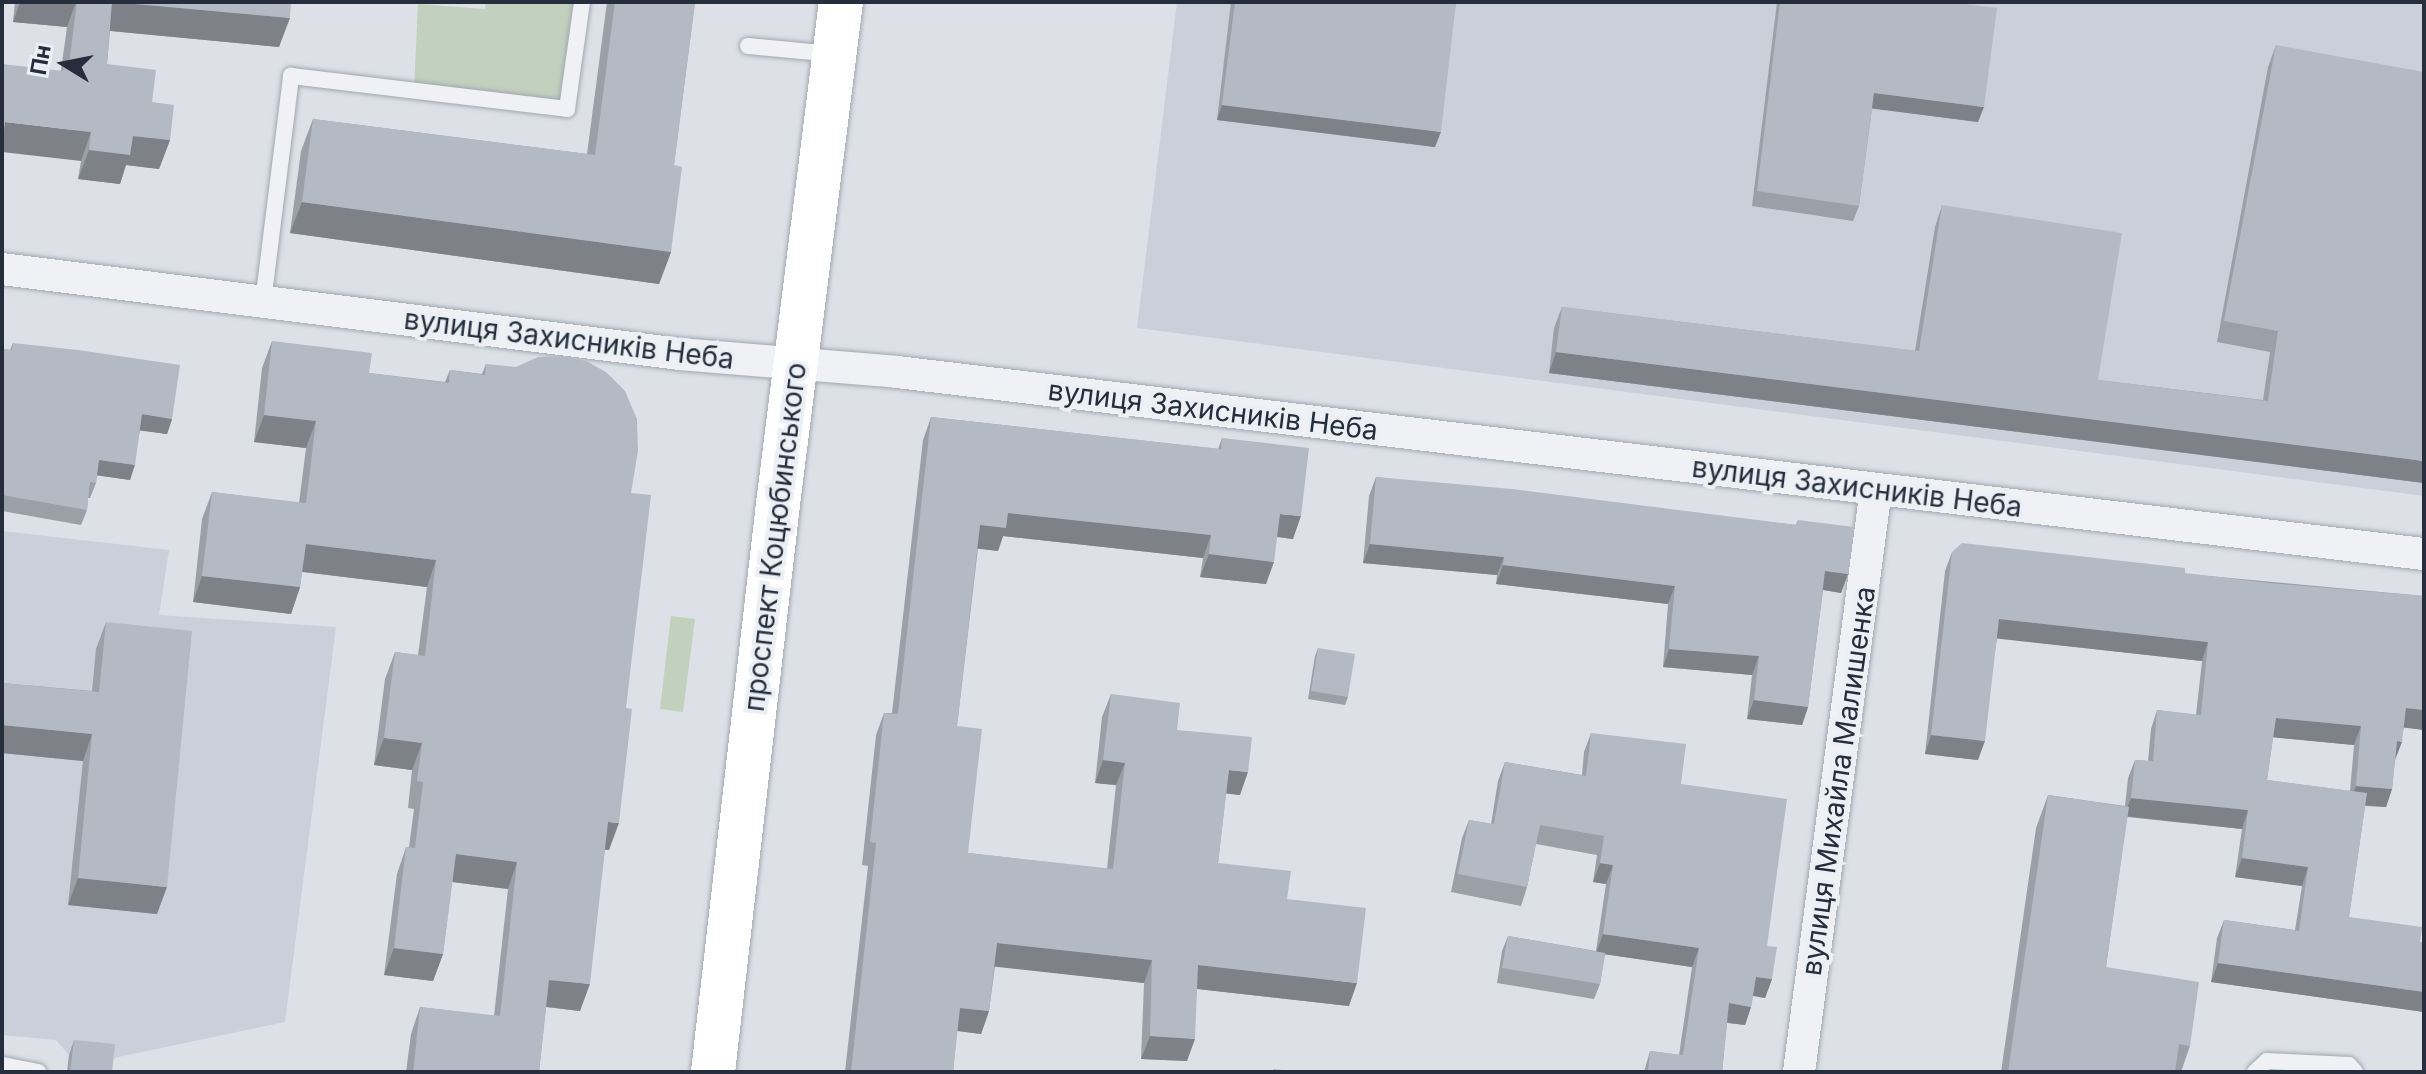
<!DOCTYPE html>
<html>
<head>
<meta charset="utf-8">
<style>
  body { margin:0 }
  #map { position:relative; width:2426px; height:1074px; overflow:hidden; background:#dde0e7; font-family:Inter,sans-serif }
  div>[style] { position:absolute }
  .built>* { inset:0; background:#cbcfd9 }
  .green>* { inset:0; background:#c2d0be }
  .roads { filter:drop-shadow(0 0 2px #a2a7b1) drop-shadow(0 0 2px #a2a7b1) }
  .lane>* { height:16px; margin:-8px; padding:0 8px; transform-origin:8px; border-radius:8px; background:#eff1f5 }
  .street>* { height:32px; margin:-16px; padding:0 16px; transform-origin:16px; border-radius:16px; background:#eff1f5 }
  .secondary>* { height:44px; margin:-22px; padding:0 22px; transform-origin:22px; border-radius:22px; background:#fff }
  .wall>* { inset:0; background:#9ba0a8 }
  .shaded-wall>* { inset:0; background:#7e8288 }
  .building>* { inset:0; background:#b4bac3 }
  span { translate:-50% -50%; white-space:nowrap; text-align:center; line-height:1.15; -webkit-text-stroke:8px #eceff4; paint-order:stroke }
  .street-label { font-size:28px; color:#262e3d }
  .frame { position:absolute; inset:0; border:4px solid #262e3d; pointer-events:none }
  .north { position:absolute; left:24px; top:24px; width:80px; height:80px; -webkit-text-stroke:6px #eceff4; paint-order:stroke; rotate:280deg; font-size:22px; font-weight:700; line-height:32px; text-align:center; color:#262e3d }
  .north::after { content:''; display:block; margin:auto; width:28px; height:36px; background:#262e3d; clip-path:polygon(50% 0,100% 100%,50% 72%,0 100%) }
</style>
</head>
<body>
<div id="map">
  <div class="built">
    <i style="clip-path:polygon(1177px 2px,2424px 2px,2424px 496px,1137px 328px)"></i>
    <i style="clip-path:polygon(2px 531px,169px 550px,159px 615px,336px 627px,285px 1022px,109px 1059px,69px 1055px,56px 1040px,2px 1035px)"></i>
  </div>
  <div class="green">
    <i style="clip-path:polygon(486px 2px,582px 2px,567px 109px,414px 90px,418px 4px,485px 9px)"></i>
    <i style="clip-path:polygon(671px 616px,695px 619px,683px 712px,660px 709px)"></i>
  </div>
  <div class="roads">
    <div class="lane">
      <i style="left:748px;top:46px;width:84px;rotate:5.4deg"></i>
      <i style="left:263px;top:302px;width:228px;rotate:-82.9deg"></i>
      <i style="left:291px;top:76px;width:278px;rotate:6.8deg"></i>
      <i style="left:567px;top:109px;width:108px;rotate:-82deg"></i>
      <i style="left:2px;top:1065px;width:37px;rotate:11deg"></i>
      <i style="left:2255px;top:1072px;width:16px;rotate:-43deg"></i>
      <i style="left:2267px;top:1061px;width:82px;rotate:2.8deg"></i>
      <i style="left:2349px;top:1065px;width:9px;rotate:49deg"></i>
    </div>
    <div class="street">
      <i style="left:2px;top:269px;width:683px;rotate:7.15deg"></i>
      <i style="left:680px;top:354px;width:218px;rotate:4.7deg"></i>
      <i style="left:897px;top:372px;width:1538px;rotate:6.8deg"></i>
      <i style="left:1799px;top:1072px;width:588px;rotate:-82.48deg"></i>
    </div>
    <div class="secondary">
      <i style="left:713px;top:1072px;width:572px;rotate:-83.47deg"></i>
      <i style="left:778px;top:504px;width:506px;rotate:-82.85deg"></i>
    </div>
  </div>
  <div class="wall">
    <i style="clip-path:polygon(15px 2px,291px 2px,279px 47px,110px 31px,107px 64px,152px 102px,170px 140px,159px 169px,126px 165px,120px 184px,78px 179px,81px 161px,61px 70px,67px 27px,13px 22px)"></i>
    <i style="clip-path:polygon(607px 2px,695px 2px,674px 165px,671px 252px,659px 284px,290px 233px,301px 151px,313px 119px,587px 154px)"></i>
    <i style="clip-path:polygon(1231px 2px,1456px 2px,1435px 147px,1217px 120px)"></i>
    <i style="clip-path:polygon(1777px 2px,1949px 2px,1978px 122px,1872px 108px,1859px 206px,1853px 221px,1752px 206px)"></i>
    <i style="clip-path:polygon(2276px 45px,2424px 483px,1549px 373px,1554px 328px,1562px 307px,1915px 351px,1935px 227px,1942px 205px,2098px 380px,2263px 400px,2270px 352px,2217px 342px,2268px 67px)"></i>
    <i style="clip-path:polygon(272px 341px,369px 373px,445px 382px,450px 370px,482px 374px,486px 364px,631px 493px,609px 850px,605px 850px,580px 1011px,546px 1007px,539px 1072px,406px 1072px,411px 1034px,420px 1007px,494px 1016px,508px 889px,452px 882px,443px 954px,433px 981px,384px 975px,397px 874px,406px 847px,409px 847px,414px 809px,408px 808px,412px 770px,374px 765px,385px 679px,395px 652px,418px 655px,427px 587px,302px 572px,300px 587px,291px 614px,193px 602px,202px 519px,212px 492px,299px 503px,306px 448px,254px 442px,262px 368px)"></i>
    <i style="clip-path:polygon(13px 343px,172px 419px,167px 434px,140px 430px,130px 480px,97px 475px,96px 483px,90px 498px,88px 498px,87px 510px,81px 525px,2px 511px,2px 349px,10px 350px)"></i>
    <i style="clip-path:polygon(931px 417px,1218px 449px,1222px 438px,1293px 539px,1277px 537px,1266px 584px,1200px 577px,1203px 558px,1003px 536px,998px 551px,978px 548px,957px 726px,968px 853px,1107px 869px,1116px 785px,1095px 783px,1102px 717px,1111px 694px,1177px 730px,1240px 795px,1226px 793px,1218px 863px,1287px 899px,1349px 1006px,1197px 989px,1187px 1061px,1141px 1059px,1144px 983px,995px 966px,989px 1011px,981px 1034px,957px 1031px,953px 1072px,845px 1072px,868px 866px,862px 865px,876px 735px,884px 713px,892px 713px,923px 440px)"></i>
    <i style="clip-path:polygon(1376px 477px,1796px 525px,1798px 520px,1848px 574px,1841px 593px,1823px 590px,1808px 707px,1802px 725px,1747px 719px,1752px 675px,1663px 667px,1668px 604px,1496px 584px,1497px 575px,1363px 563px,1369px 496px)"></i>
    <i style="clip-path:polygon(evenodd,1952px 552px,2424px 596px,2424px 730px,2404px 727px,2395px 760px,2392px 789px,2386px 807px,2365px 806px,2349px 917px,2424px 943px,2424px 1012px,2211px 982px,2217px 938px,2224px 920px,2295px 930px,2302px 886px,2235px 877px,2242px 829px,2127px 817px,2106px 967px,2190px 1046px,2181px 1072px,2001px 1072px,2036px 828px,2048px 795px,2125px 806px,2128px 778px,2135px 760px,2148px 761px,2151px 729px,2157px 710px,2196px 715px,2202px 661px,1997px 638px,1978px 760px,1925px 754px,1945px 571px,1952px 552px,2273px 737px,2354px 745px,2350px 791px,2267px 780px,2273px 737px)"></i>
    <i style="clip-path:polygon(106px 622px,157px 914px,68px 905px,83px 761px,2px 753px,2px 683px,92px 691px,96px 649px)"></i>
    <i style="clip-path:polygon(1318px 648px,1348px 697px,1345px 705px,1308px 699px,1315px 656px)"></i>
    <i style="clip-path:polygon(1591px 733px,1681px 784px,1767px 946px,1772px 979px,1765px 998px,1753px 996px,1751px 1007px,1745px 1025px,1727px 1023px,1722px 1072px,1644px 1072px,1650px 1051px,1679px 1055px,1692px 967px,1605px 954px,1600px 984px,1594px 999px,1497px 983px,1502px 951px,1508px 936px,1596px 951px,1606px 884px,1593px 882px,1597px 855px,1536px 844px,1527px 887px,1521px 906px,1451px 892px,1462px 838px,1469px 820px,1491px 824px,1498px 781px,1505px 762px,1582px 775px,1584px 752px)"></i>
    <i style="clip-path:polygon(74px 1040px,112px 1072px,67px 1072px,69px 1055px)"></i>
  </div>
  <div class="shaded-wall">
    <i style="clip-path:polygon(20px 2px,76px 2px,67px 27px,13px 22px)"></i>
    <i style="clip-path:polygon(112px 2px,290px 18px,279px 47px,101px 30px)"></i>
    <i style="clip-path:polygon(1874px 93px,1984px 107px,1978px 122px,1868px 108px)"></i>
    <i style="clip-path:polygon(1222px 105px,1441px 132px,1435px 147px,1217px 120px)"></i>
    <i style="clip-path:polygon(5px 122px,91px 132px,81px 161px,2px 152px,2px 129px)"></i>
    <i style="clip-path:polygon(133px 136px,170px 140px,159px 169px,126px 165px,120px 184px,78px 179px,89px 150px)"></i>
    <i style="clip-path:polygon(302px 202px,671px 252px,659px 284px,290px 233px)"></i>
    <i style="clip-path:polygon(1556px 352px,2424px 461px,2424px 483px,1549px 373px)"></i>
    <i style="clip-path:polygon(142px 414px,172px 419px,167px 434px,136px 430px)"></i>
    <i style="clip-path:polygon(264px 415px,316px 421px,306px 448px,254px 442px)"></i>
    <i style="clip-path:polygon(99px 460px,135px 465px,130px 480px,94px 475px)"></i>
    <i style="clip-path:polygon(1008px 513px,1211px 535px,1203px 558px,1003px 536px,998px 551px,972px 548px,980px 525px)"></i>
    <i style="clip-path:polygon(1280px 514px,1301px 516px,1293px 539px,1271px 536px)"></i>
    <i style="clip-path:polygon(306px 544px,436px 560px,427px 587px,296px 571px)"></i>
    <i style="clip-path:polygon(1370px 544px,1504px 557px,1497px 575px,1363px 563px)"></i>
    <i style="clip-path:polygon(1209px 554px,1274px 562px,1266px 584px,1200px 577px)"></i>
    <i style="clip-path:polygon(1503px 565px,1675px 586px,1668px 604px,1496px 584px)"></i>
    <i style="clip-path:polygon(1825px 571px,1848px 574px,1841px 593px,1818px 589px)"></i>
    <i style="clip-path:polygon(202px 576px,300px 587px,291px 614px,193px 602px)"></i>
    <i style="clip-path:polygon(1999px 619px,2208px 642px,2202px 661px,1992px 638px)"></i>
    <i style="clip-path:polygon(1669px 649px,1759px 656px,1752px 675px,1663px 667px)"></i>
    <i style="clip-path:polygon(1754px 700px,1808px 707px,1802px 725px,1747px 719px)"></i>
    <i style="clip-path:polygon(2406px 708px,2424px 710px,2424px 730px,2399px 727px)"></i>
    <i style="clip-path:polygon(2276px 718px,2361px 726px,2354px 745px,2269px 737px)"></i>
    <i style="clip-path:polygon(2px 725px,92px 734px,83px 761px,2px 753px)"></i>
    <i style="clip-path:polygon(1931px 735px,1985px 741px,1978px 760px,1925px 754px)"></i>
    <i style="clip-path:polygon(384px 738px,422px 743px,412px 770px,374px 765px)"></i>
    <i style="clip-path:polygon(2397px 741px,2402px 742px,2395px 760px)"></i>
    <i style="clip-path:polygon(1103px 760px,1125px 763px,1116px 785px,1095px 783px)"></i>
    <i style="clip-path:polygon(1229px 770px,1248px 772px,1240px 795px,1220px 793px)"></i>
    <i style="clip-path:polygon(2356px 786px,2392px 789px,2386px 807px,2349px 804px)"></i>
    <i style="clip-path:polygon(2131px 798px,2248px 810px,2242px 829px,2124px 816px)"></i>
    <i style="clip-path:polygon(608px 822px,619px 823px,609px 850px,598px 849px)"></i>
    <i style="clip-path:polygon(456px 854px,517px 862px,508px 889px,446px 881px)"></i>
    <i style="clip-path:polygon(2242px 858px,2308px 867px,2302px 886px,2235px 877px)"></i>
    <i style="clip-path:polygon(1600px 863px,1613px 865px,1606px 884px,1593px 882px)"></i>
    <i style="clip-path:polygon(78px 878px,167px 887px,157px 914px,68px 905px)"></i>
    <i style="clip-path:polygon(1603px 934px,1699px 948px,1692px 967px,1596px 953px)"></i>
    <i style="clip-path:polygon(997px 943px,1152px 960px,1144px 983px,989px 966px)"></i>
    <i style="clip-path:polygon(394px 948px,443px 954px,433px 981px,384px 975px)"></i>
    <i style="clip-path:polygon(2218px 963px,2424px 992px,2424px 1012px,2211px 982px)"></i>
    <i style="clip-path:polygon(1198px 965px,1357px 983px,1349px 1006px,1189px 988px)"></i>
    <i style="clip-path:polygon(1756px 977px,1772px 979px,1765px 998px,1749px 995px)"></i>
    <i style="clip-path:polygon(549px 980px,590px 984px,580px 1011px,539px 1006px)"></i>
    <i style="clip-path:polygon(1729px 1003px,1751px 1007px,1745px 1025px,1722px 1022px)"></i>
    <i style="clip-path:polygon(960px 1008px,989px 1011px,981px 1034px,951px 1030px)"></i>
    <i style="clip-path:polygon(1150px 1036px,1195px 1039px,1187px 1061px,1141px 1059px)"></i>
  </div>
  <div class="building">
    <i style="clip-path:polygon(77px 2px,112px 2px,107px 64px,156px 70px,152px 102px,174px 105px,170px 140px,133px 136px,130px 155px,89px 150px,91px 132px,5px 122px,2px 146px,2px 64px,63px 71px,64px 63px,69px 64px)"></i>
    <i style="clip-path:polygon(115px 2px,291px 2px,290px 18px)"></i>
    <i style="clip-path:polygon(615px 2px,695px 2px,674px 165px,682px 167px,671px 252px,302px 202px,313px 119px,595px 155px)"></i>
    <i style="clip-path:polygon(1235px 2px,1456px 2px,1441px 132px,1222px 105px)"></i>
    <i style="clip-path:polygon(1780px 2px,1949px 2px,1997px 8px,1984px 107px,1874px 93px,1859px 206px,1757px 191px)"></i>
    <i style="clip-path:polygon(2276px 45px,2424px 72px,2424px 461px,1556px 352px,1562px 307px,1919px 351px,1942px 205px,2122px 233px,2098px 380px,2268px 401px,2278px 331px,2224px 321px)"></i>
    <i style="clip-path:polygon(272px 341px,372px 353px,369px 373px,449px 383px,450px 370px,485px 375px,486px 364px,516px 367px,538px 357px,563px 356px,586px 361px,606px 372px,625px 391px,637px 419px,638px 451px,631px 493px,651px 495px,626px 708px,632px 709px,619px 823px,608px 822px,590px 984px,549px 980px,539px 1072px,413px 1072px,420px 1007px,500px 1016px,517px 862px,456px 854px,443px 954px,394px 948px,406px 847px,415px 848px,423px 782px,417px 781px,422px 743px,384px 738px,395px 652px,425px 656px,436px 560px,306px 544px,300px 587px,202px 576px,212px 492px,306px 503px,316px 421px,264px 415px)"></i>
    <i style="clip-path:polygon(13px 343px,78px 350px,180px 365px,172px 419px,142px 414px,135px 465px,99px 460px,96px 483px,90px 482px,87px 510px,2px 495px,2px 349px,12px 350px)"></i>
    <i style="clip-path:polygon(931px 417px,1221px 449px,1222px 438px,1309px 448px,1301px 516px,1280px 514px,1274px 562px,1209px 554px,1211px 535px,1008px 513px,1006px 528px,980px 525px,957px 726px,982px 729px,968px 853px,1113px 869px,1125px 763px,1103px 760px,1111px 694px,1180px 703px,1177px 730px,1252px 737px,1248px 772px,1229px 770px,1218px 863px,1291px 871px,1287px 899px,1366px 908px,1357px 983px,1198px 965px,1195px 1039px,1150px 1036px,1152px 960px,997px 943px,989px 1011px,960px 1008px,953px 1072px,851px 1072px,876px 843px,870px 842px,884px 713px,898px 714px)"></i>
    <i style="clip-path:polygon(1376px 477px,1512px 489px,1797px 525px,1798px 520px,1854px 527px,1848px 574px,1825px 571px,1808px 707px,1754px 700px,1759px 656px,1669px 649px,1675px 586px,1503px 565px,1504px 557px,1370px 544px)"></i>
    <i style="clip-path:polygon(1962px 543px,2185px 568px,2185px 573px,2269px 583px,2424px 596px,2424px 710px,2406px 708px,2402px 742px,2397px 741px,2392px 789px,2356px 786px,2361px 726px,2276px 718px,2267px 780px,2367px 793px,2349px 917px,2422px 927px,2420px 942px,2424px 943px,2424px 992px,2218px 963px,2224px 920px,2299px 931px,2308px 867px,2242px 858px,2248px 810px,2131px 798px,2135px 760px,2153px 761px,2157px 710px,2201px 715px,2208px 642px,1999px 619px,1985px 741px,1931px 735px,1952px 552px)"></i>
    <i style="clip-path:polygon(106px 622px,192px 631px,167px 887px,78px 878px,92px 734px,2px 725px,2px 683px,99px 692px)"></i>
    <i style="clip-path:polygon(1318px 648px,1355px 654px,1348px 697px,1311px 691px)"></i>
    <i style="clip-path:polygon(1591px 733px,1686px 744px,1681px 784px,1787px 799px,1767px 946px,1777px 947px,1772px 979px,1756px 977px,1751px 1007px,1729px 1003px,1722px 1072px,1648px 1072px,1650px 1051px,1683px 1055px,1699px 948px,1603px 934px,1613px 865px,1600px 863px,1604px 836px,1540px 825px,1527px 887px,1458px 874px,1469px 820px,1494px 824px,1505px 762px,1586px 776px)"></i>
    <i style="clip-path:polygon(2048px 795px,2129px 807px,2106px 967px,2199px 982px,2190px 1046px,2179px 1044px,2175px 1072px,2008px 1072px)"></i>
    <i style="clip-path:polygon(1508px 936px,1605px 953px,1600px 984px,1502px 968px)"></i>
    <i style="clip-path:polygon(74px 1040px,115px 1044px,112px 1072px,70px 1072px)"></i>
    <i style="clip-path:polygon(1273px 1069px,1303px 1072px,1273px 1072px)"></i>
  </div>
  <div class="street-label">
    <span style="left:569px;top:339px;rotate:7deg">вулиця Захисників Неба</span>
    <span style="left:1213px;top:410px;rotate:7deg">вулиця Захисників Неба</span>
    <span style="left:1857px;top:487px;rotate:7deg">вулиця Захисників Неба</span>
    <span style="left:775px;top:537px;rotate:-83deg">проспект Коцюбинського</span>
    <span style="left:1838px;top:781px;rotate:-82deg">вулиця Михайла Малишенка</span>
  </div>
  <div class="frame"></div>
  <div class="north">Пн</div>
</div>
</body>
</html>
